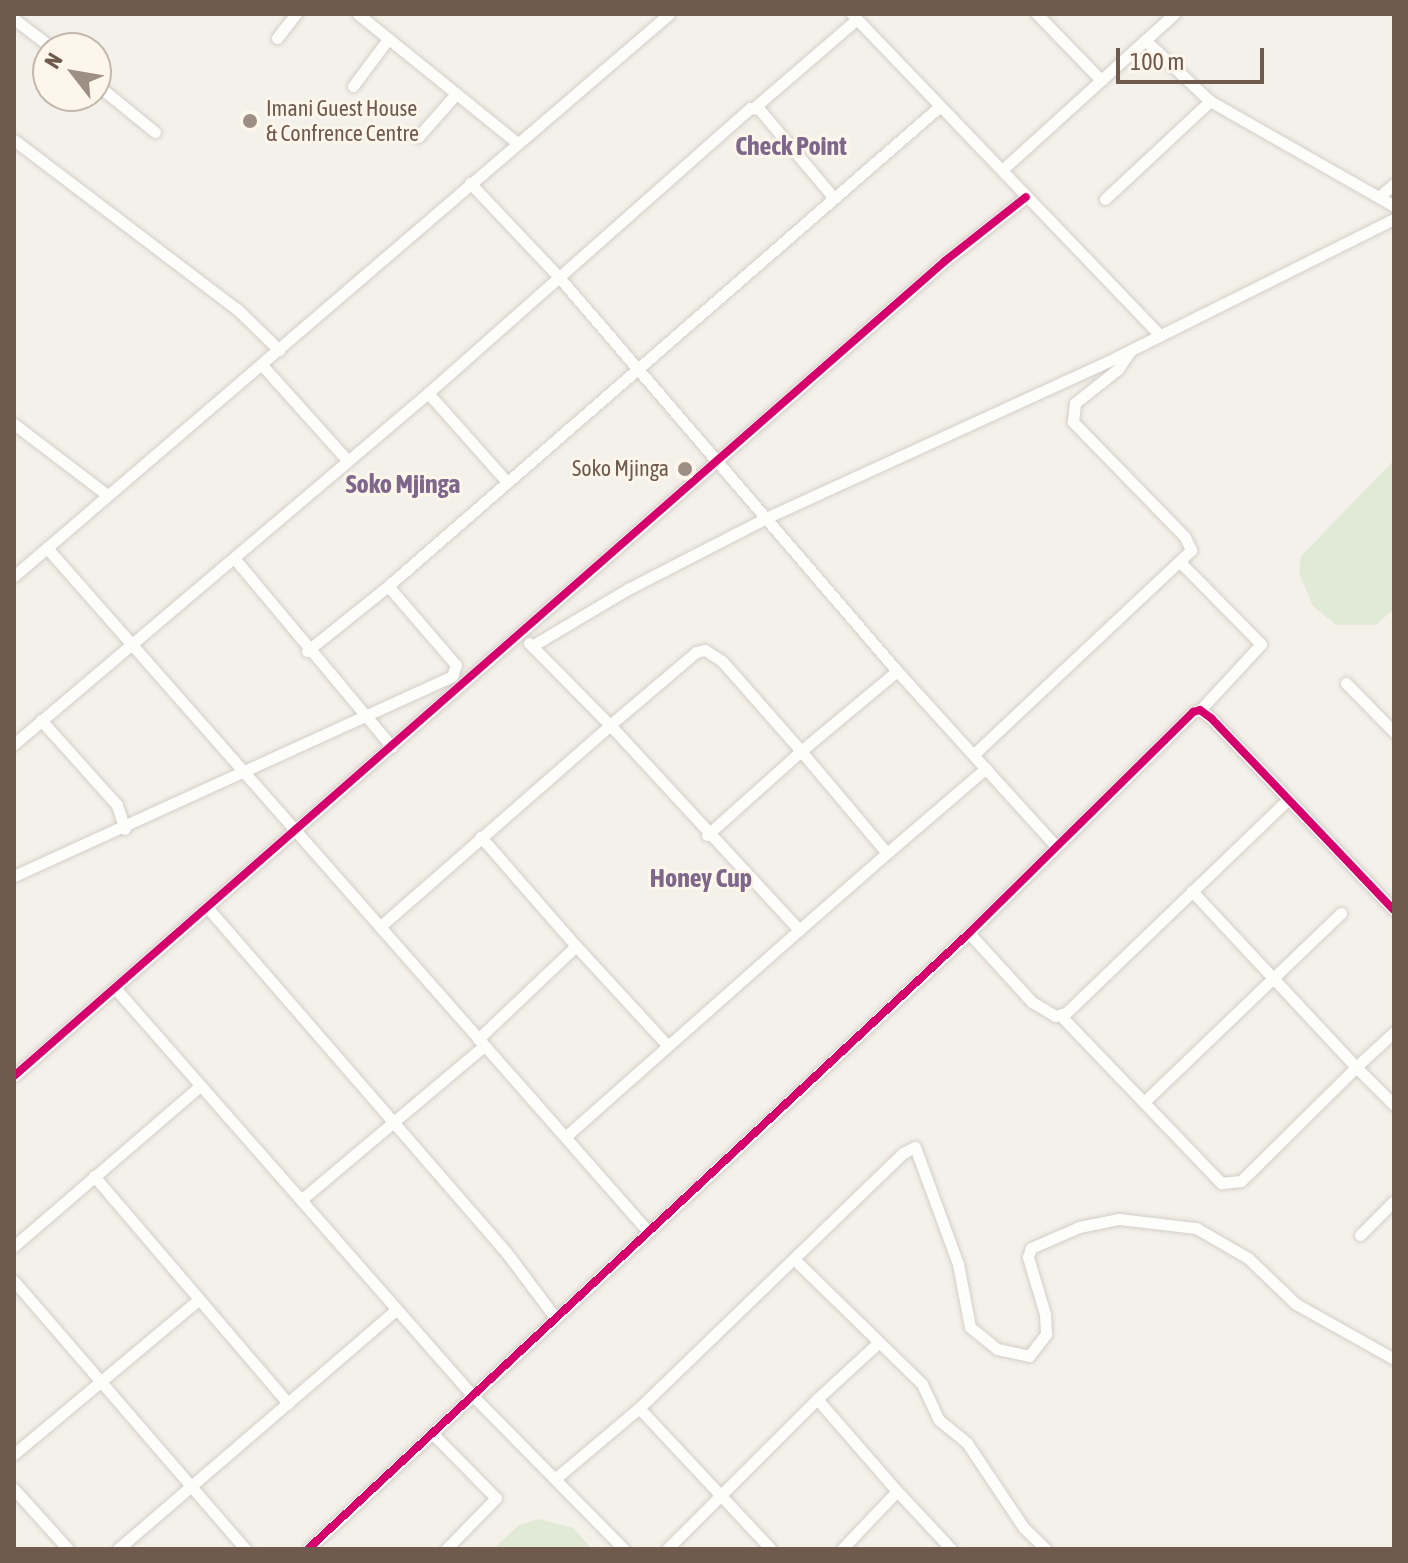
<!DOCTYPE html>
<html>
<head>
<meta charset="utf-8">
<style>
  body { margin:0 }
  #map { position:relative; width:1408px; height:1563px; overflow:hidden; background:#f4f1ea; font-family:"Asap Condensed",sans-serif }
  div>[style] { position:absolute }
  .green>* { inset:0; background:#e1ead6 }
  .roads { filter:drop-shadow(0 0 2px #d3cec8) drop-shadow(0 0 2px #d3cec8) }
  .street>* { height:11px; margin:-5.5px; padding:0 5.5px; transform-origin:5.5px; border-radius:5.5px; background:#fdfdfc }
  .cycleway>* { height:8px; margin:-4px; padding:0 4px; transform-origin:4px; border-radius:4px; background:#d6006c }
  .dots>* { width:22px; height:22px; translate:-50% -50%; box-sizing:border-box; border:4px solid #fcf6eb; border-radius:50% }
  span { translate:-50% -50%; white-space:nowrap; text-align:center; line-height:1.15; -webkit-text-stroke:6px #fcf6eb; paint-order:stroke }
  .poi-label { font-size:22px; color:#6f5a4d }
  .left { translate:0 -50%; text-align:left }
  .right { translate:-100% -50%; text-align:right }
  .quarter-label { font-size:26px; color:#7f668b; font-weight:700 }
  .frame { position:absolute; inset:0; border:16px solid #6f5a4d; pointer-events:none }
  .north { position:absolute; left:32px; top:32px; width:80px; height:80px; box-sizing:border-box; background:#fcf6eb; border:2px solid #c4b8ac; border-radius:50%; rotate:301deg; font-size:22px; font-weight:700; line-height:32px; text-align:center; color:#6f5a4d }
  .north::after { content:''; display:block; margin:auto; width:28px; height:36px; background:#9e8f84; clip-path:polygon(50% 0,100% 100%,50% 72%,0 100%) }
  .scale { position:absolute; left:1116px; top:48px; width:148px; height:36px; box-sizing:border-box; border:4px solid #6f5a4d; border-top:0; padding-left:10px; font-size:24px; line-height:28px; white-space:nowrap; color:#6f5a4d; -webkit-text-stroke:6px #fcf6eb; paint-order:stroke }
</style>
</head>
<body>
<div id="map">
  <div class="green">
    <i style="clip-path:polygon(1394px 460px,1394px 609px,1376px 625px,1336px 625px,1313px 606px,1299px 573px,1301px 556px)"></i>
    <i style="clip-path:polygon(539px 1519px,573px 1528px,592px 1549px,493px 1549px,519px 1525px)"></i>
  </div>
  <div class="roads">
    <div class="street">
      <i style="left:358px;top:14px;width:203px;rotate:39deg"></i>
      <i style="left:852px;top:14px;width:445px;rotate:46.2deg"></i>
      <i style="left:1037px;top:14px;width:92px;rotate:45.9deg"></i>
      <i style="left:14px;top:19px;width:48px;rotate:37.3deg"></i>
      <i style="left:277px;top:38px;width:31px;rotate:-52deg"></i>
      <i style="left:1145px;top:40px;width:89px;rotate:43.2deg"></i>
      <i style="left:1210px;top:101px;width:212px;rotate:29.7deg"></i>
      <i style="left:96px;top:84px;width:76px;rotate:39.1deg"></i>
      <i style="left:353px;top:86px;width:59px;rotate:-53.3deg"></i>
      <i style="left:756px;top:106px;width:133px;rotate:-40.7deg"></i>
      <i style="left:418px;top:137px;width:56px;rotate:-48.6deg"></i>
      <i style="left:14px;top:140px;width:280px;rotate:37.2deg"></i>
      <i style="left:237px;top:309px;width:59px;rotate:44.3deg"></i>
      <i style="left:1002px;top:170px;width:232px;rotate:-42.2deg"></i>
      <i style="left:470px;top:183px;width:128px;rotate:46.6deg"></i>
      <i style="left:558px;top:276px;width:521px;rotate:49.36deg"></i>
      <i style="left:897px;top:671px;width:235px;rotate:47.8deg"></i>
      <i style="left:1381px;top:195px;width:17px;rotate:-40deg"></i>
      <i style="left:1105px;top:199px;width:144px;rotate:-43deg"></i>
      <i style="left:261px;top:364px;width:130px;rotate:48.1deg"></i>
      <i style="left:428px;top:393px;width:118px;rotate:48.4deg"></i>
      <i style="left:14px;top:424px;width:116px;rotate:37.3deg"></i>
      <i style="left:47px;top:548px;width:907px;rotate:48.67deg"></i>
      <i style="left:234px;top:558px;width:246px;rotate:50.1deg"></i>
      <i style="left:1181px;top:563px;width:114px;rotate:45.4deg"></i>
      <i style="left:1261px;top:644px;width:90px;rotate:132.7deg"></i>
      <i style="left:14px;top:576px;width:863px;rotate:-40.63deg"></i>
      <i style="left:529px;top:643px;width:115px;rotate:45.4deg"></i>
      <i style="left:610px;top:725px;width:113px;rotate:-40.3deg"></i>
      <i style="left:696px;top:652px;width:9px;rotate:-13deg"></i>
      <i style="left:705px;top:650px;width:20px;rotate:33deg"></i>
      <i style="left:722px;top:661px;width:120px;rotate:48.7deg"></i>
      <i style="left:801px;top:751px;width:126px;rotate:138.2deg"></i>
      <i style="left:532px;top:646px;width:112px;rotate:-30.7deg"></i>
      <i style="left:628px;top:589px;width:155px;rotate:-27.2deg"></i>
      <i style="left:766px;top:518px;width:386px;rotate:-24.6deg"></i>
      <i style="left:1117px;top:357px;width:309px;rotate:-26.5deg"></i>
      <i style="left:307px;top:651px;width:104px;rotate:-38.7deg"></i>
      <i style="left:388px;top:586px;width:730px;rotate:-41deg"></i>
      <i style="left:897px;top:671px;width:125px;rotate:140.2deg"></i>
      <i style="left:801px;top:751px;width:133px;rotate:49.9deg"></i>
      <i style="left:887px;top:853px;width:130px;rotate:-40.6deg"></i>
      <i style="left:1346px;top:683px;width:69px;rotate:45.6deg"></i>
      <i style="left:41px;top:720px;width:114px;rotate:48.2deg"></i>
      <i style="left:117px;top:805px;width:25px;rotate:72deg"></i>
      <i style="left:14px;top:744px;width:543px;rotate:-40.29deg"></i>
      <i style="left:428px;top:393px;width:430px;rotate:-41.5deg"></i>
      <i style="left:750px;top:108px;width:9px;rotate:6deg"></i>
      <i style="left:759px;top:109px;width:115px;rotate:49.9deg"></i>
      <i style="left:974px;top:754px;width:298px;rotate:-43.2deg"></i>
      <i style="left:1191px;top:550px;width:14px;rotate:-115deg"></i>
      <i style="left:1185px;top:537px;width:161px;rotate:-134.2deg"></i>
      <i style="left:1073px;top:422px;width:19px;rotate:-84deg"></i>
      <i style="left:1075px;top:403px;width:55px;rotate:-38.3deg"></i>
      <i style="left:1118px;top:369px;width:23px;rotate:-56deg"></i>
      <i style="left:14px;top:876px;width:482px;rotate:-24.5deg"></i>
      <i style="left:452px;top:676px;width:12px;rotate:-70deg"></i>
      <i style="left:456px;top:665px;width:104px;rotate:-130.7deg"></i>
      <i style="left:207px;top:907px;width:457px;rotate:49.1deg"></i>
      <i style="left:506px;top:1252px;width:80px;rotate:53.1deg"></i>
      <i style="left:383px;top:924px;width:302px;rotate:-41.2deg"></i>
      <i style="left:610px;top:725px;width:279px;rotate:47.3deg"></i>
      <i style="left:799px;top:930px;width:311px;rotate:138.5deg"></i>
      <i style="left:799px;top:930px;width:117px;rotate:-41.2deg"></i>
      <i style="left:969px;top:933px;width:93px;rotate:47.6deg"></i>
      <i style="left:1032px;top:1002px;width:27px;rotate:31deg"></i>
      <i style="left:1055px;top:1016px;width:11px;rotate:-15deg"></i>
      <i style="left:1066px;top:1013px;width:306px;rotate:-43.9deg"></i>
      <i style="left:576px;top:946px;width:133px;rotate:47.4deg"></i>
      <i style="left:115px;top:988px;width:541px;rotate:48.74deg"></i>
      <i style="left:472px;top:1395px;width:216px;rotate:45.4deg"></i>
      <i style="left:1060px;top:1015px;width:233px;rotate:46.2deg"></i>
      <i style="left:1221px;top:1183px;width:20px;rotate:-6deg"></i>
      <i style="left:1241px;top:1181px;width:162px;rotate:-44.7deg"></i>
      <i style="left:1356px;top:1067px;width:241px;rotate:-133deg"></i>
      <i style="left:1394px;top:1032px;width:52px;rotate:137.4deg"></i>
      <i style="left:1356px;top:1067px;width:54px;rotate:45deg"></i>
      <i style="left:478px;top:1039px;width:135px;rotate:-43.5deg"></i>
      <i style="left:576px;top:946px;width:145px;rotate:-131.1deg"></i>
      <i style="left:14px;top:1076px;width:1237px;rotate:-41.2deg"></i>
      <i style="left:945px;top:261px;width:103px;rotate:-38.3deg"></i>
      <i style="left:1144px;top:1102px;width:273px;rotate:-43.8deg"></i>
      <i style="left:94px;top:1176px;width:299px;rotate:49.5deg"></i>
      <i style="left:301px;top:1200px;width:239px;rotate:-40.1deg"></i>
      <i style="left:1360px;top:1235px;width:48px;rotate:-45deg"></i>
      <i style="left:14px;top:1246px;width:245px;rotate:-40.7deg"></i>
      <i style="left:796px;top:1261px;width:176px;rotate:44.3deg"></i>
      <i style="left:922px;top:1384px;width:40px;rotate:65deg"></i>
      <i style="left:939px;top:1420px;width:36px;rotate:39deg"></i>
      <i style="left:967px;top:1443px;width:102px;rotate:56.2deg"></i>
      <i style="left:1024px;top:1528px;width:30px;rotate:44deg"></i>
      <i style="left:14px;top:1281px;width:354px;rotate:49.2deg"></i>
      <i style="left:817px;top:1399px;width:84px;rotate:-42.6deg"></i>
      <i style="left:639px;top:1408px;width:367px;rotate:-44deg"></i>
      <i style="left:903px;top:1153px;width:13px;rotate:-27deg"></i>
      <i style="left:915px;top:1147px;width:125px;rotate:69.8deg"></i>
      <i style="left:958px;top:1264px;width:64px;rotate:79.2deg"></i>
      <i style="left:970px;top:1327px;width:35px;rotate:39deg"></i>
      <i style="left:997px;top:1349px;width:33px;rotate:12deg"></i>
      <i style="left:1029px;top:1356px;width:28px;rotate:-52deg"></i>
      <i style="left:1046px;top:1334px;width:20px;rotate:-93deg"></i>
      <i style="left:1045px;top:1314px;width:59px;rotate:-106.6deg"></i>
      <i style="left:1028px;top:1257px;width:9px;rotate:-72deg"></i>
      <i style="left:1031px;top:1248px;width:52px;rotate:-23.6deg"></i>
      <i style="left:1079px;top:1227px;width:41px;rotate:-11.3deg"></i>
      <i style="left:1119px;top:1219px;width:78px;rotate:6.7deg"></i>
      <i style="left:1196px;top:1228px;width:60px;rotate:30deg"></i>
      <i style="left:1248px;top:1258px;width:66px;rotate:43.8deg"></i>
      <i style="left:1296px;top:1304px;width:112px;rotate:29.3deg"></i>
      <i style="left:432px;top:1433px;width:91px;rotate:45.4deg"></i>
      <i style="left:496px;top:1498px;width:71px;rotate:134.4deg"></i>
      <i style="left:14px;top:1454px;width:240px;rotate:-39.9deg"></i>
      <i style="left:556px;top:1478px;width:109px;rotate:-40.1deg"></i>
      <i style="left:639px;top:1408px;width:193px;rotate:46.9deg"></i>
      <i style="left:14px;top:1489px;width:81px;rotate:48deg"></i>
      <i style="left:897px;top:1491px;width:79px;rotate:47deg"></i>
      <i style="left:118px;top:1549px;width:367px;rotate:-40.7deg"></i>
      <i style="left:308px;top:1549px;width:904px;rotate:-42.98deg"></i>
      <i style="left:969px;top:933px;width:315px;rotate:-44.6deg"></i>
      <i style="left:1193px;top:712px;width:7px;rotate:-16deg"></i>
      <i style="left:1200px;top:710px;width:14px;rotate:36deg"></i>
      <i style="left:1211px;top:718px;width:265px;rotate:46.4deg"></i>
      <i style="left:667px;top:1549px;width:212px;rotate:-45deg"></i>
      <i style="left:817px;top:1399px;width:122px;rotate:49deg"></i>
      <i style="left:897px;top:1491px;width:80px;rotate:133.5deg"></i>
    </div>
  </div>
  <div class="cycleway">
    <i style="left:14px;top:1076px;width:1237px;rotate:-41.2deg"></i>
    <i style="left:945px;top:261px;width:103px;rotate:-38.3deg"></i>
    <i style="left:308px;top:1549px;width:904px;rotate:-42.98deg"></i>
    <i style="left:969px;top:933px;width:315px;rotate:-44.6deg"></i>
    <i style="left:1193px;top:712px;width:7px;rotate:-16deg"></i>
    <i style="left:1200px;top:710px;width:14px;rotate:36deg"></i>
    <i style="left:1211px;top:718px;width:265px;rotate:46.4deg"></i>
  </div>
  <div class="dots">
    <i style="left:250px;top:121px;background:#9e8f84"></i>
    <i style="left:685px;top:469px;background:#9e8f84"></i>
  </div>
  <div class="poi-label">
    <span class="left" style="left:266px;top:121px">Imani Guest House<br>&amp; Confrence Centre</span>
    <span class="right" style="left:669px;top:469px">Soko Mjinga</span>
  </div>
  <div class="quarter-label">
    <span style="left:791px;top:147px">Check Point</span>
    <span style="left:403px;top:485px">Soko Mjinga</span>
    <span style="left:701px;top:879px">Honey Cup</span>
  </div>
  <div class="frame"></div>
  <div class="north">N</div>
  <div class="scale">100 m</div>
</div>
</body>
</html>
